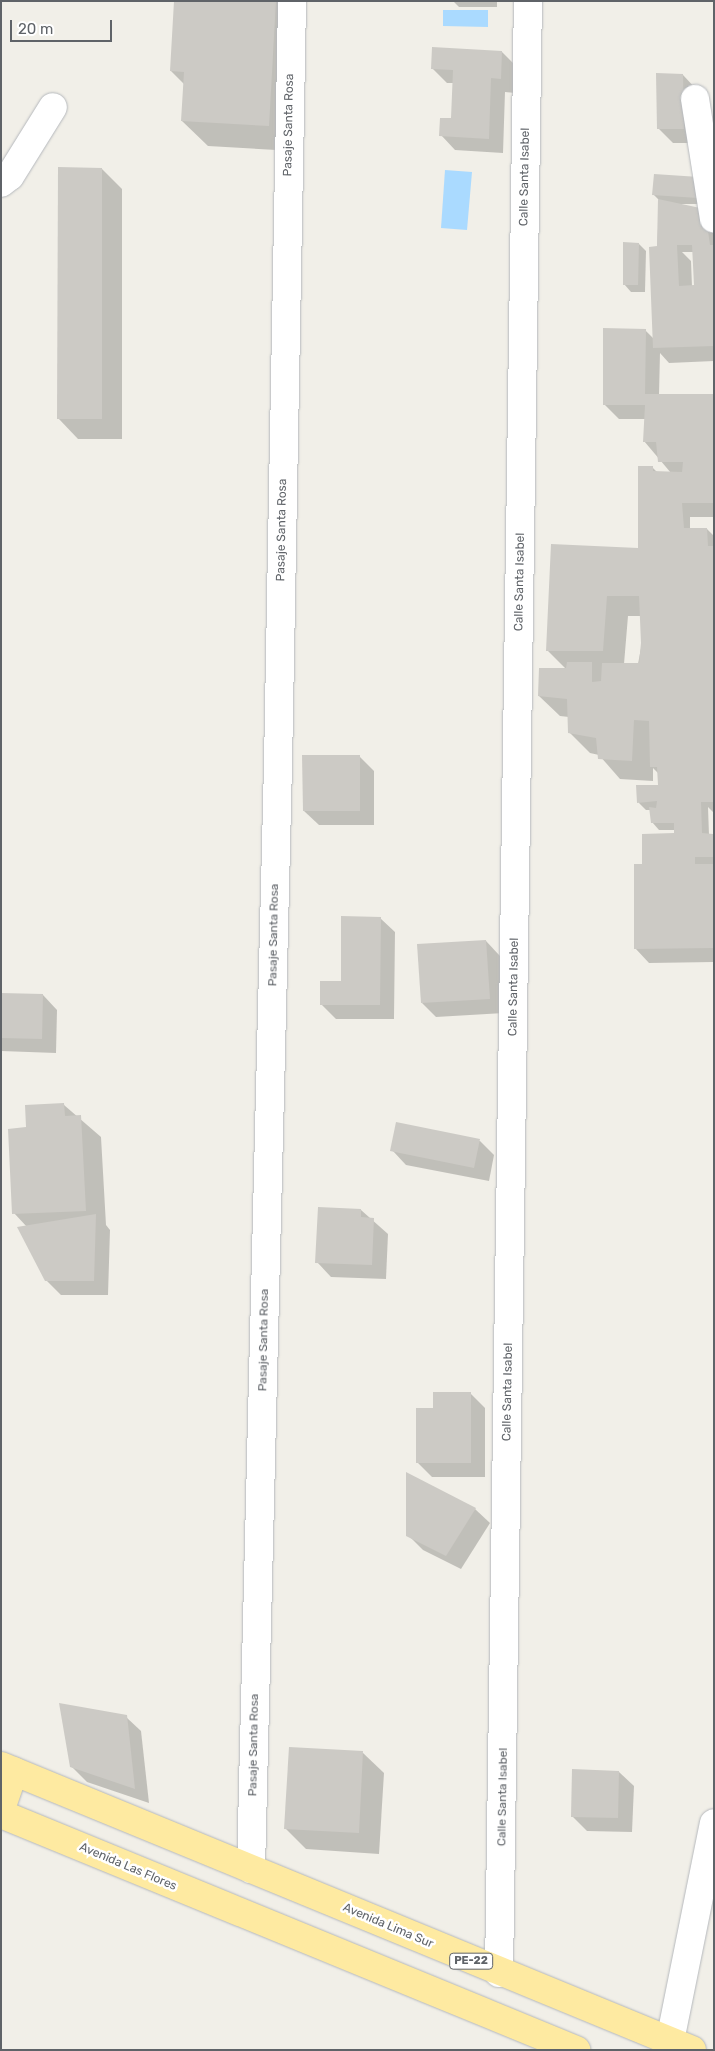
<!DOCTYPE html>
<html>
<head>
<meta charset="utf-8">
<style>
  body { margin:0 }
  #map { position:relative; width:715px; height:2051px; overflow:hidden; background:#f1efe8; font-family:Rubik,sans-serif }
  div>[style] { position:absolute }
  .water>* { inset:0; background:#aadaff }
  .shadow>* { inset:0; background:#0003 }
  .building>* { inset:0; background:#cccac5 }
  .roads { filter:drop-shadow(0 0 1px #b5b8bc) drop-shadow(0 0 1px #b5b8bc) }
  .minor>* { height:28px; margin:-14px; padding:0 14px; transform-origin:14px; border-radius:14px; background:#fff }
  .trunk>* { height:28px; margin:-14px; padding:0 14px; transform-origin:14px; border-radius:14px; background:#feeaa1 }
  span { translate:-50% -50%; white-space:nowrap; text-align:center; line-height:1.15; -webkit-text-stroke:5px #fff; paint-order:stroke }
  .shield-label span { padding:1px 4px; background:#fff; border:1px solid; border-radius:4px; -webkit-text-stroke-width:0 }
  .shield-label { font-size:11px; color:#5f6368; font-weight:700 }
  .street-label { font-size:12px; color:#5f6368 }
  .frame { position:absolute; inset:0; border:2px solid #5f6368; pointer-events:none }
  .scale { position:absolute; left:10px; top:20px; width:102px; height:22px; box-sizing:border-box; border:2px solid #5f6368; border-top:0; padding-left:6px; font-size:15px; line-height:18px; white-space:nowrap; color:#5f6368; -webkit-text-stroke:4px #fff; paint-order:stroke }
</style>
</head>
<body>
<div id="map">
  <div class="water">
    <i style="clip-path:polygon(443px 10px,488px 10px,488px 27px,443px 26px)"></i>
    <i style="clip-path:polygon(445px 170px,472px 172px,467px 230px,441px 228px)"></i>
  </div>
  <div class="shadow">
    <i style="clip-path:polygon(175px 1px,302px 1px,294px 151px,208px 146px,182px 121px,184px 84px,171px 71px)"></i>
    <i style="clip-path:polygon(453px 1px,497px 1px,497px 7px,459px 7px)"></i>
    <i style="clip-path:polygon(502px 52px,517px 67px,515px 93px,505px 92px,503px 153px,455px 150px,441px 135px,452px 120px,454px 83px,447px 83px,432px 68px)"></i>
    <i style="clip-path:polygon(683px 75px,697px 90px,698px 143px,673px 143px,658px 128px)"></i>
    <i style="clip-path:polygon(102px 169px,122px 189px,122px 439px,78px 439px,58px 418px)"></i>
    <i style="clip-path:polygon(evenodd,698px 178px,705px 204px,675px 204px,714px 231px,714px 361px,669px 363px,660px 353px,659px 395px,714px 395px,714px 517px,690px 517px,690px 529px,707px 529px,714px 536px,714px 813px,708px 807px,709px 835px,714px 837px,714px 962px,649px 963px,635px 948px,643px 866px,679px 835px,675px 830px,659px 830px,652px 822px,651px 810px,646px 810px,639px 803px,638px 786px,660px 786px,659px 774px,653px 768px,653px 781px,620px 779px,599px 755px,590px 753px,569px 732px,569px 717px,560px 716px,539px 696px,567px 670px,548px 651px,639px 549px,652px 467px,658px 473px,671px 473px,644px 441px,645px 419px,619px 419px,604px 404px,645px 330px,654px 339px,659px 200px,653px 194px,698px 178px,682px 252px,694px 252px,695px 287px,692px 287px,691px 261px,682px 252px,698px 178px,628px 616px,641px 616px,642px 643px,638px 664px,624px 664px,628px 616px)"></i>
    <i style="clip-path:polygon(639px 244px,646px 251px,645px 292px,631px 292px,624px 284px)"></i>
    <i style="clip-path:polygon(359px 756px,374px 771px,374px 825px,319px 825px,304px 811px)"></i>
    <i style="clip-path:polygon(380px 918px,395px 932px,394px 1019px,336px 1019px,321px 1004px,342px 983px)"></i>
    <i style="clip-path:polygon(486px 941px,500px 956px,504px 1013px,436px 1017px,422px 1003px)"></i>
    <i style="clip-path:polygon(1px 994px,43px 995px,57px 1010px,56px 1053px,1px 1051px)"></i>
    <i style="clip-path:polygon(64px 1105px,101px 1137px,106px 1225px,110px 1230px,108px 1295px,61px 1295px,46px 1280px,27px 1227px,14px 1213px,28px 1129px)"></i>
    <i style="clip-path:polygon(480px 1141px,494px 1155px,489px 1181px,406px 1165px,392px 1150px)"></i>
    <i style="clip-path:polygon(361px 1210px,388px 1234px,386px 1279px,331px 1277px,317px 1262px)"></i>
    <i style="clip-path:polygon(470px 1393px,485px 1408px,485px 1477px,432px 1477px,417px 1462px,435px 1409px)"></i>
    <i style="clip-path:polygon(475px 1509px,490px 1523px,461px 1569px,423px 1550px,408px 1535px)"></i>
    <i style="clip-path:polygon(126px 1717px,141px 1731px,149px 1803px,87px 1782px,72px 1767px)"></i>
    <i style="clip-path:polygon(290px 1748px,363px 1753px,384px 1773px,379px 1854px,306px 1849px,285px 1828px)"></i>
    <i style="clip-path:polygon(619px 1772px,634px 1786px,632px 1832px,587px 1831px,572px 1816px)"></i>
  </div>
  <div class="building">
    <i style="clip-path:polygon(174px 1px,276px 1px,269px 126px,181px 121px,184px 72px,170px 71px)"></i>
    <i style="clip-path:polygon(432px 47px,502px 51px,501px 79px,491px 78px,489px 139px,439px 136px,440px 118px,451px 118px,453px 70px,431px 69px)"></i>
    <i style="clip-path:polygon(656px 73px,683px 74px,684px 129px,657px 129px)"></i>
    <i style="clip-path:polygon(58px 167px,102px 168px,102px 419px,57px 419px)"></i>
    <i style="clip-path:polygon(654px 174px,699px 177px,698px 198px,652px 195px)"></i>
    <i style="clip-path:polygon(evenodd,658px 199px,705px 209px,710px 245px,714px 245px,714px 346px,653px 348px,649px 247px,657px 246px,658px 199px,677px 245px,692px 245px,694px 285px,679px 286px,677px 245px)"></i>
    <i style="clip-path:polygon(623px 242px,639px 243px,638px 285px,623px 285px)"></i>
    <i style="clip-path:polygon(603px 328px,646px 329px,645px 394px,714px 394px,714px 503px,682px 503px,684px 528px,707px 528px,708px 546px,714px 546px,714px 802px,701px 802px,702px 833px,713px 834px,713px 857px,695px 857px,695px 864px,714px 864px,714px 948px,634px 949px,634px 864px,642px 864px,642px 834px,674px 833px,674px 823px,651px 823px,649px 807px,656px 808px,657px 801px,637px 803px,636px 785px,658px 785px,657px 767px,650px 767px,649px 721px,634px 720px,632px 761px,598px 759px,596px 738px,568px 733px,567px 699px,538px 696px,539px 668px,566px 668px,567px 662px,592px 662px,592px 682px,601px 681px,602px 663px,639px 663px,641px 643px,639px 596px,607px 596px,603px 651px,546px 651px,551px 544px,638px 548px,638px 466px,653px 466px,653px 471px,682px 472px,683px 462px,658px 462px,656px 442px,643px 442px,645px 405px,603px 405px)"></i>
    <i style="clip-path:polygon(302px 755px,360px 755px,360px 811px,303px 811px)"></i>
    <i style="clip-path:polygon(341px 916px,381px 917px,380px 1005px,320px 1005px,320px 981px,341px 981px)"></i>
    <i style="clip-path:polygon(486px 940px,490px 999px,421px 1003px,417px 944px)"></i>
    <i style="clip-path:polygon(1px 993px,43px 994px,42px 1039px,1px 1038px)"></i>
    <i style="clip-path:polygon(64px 1103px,65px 1116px,81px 1115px,86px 1211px,12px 1214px,8px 1129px,26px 1127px,25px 1105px)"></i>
    <i style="clip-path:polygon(396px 1122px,480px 1139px,474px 1168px,390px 1151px)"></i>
    <i style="clip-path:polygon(318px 1207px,361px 1209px,361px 1217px,374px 1218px,372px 1265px,315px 1263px)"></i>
    <i style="clip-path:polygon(96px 1214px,94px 1281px,45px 1281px,17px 1227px)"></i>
    <i style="clip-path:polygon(433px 1392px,471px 1392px,471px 1463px,416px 1463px,416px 1408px,433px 1408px)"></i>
    <i style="clip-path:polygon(406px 1472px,476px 1508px,446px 1556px,406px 1536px)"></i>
    <i style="clip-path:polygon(59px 1703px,127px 1715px,135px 1789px,70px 1767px)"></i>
    <i style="clip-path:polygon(289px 1747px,363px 1751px,359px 1833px,284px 1829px)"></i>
    <i style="clip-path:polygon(572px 1769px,619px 1771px,618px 1818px,571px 1817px)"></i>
  </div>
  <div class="roads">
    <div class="minor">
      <i style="left:695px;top:99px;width:121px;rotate:81deg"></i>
      <i style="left:1px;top:183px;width:11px;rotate:-38deg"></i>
      <i style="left:10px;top:176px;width:81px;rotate:-58.1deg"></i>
      <i style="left:251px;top:1869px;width:1104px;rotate:-88.6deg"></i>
      <i style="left:278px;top:765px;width:764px;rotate:-88.95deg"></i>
      <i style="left:499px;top:1973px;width:1972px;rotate:-89.16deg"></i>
      <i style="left:670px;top:2041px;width:222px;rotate:-78.6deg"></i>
    </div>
    <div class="trunk">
      <i style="left:1px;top:1766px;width:747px;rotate:22.34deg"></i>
      <i style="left:1px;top:1809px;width:40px;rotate:-71.1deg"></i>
      <i style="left:1px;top:1814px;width:622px;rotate:22.31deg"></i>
    </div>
  </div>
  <div class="shield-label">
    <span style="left:471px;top:1961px">PE-22</span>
  </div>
  <div class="street-label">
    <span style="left:289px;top:125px;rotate:-89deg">Pasaje Santa Rosa</span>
    <span style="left:525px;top:177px;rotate:-89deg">Calle Santa Isabel</span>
    <span style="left:282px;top:530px;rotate:-89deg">Pasaje Santa Rosa</span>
    <span style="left:520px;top:582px;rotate:-89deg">Calle Santa Isabel</span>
    <span style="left:274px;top:935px;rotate:-89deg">Pasaje Santa Rosa</span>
    <span style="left:514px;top:987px;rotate:-89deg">Calle Santa Isabel</span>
    <span style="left:264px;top:1340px;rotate:-89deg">Pasaje Santa Rosa</span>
    <span style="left:508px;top:1392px;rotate:-89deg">Calle Santa Isabel</span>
    <span style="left:254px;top:1745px;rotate:-89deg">Pasaje Santa Rosa</span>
    <span style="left:503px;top:1797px;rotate:-89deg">Calle Santa Isabel</span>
    <span style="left:128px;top:1867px;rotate:23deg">Avenida Las Flores</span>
    <span style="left:388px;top:1926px;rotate:23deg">Avenida Lima Sur</span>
  </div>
  <div class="frame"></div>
  <div class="scale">20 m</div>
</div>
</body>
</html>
